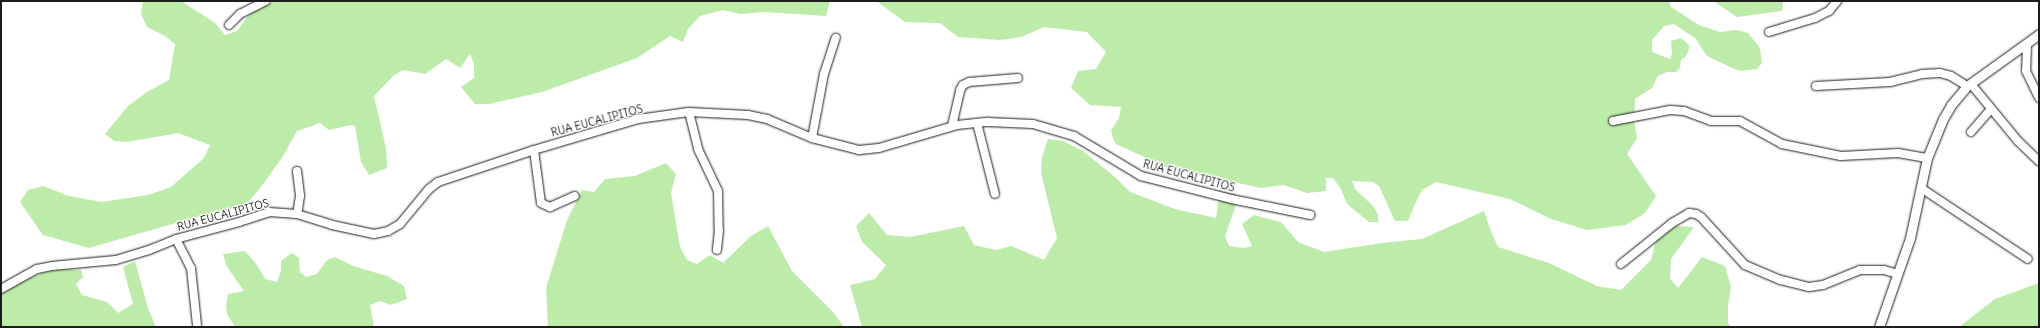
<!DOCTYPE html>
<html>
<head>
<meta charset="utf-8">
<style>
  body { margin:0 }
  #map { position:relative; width:2040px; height:328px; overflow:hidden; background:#fff; font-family:Delius,sans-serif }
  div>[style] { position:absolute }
  .green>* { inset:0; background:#bdeba9 }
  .roads { filter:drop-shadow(0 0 1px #1c1c1c) drop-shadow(0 0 1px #1c1c1c) }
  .minor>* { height:8px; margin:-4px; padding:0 4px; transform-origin:4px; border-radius:4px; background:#fff }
  .tertiary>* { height:9px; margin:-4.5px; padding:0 4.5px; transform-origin:4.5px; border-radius:4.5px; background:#fff }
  span { translate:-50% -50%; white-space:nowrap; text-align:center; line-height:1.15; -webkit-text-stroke:3px #fff; paint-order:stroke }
  .street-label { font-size:11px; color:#1c1c1c }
  .frame { position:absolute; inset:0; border:2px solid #1c1c1c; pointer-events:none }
</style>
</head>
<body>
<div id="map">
  <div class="green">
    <i style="clip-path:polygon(143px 1px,181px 1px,215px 23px,225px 35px,237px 31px,251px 12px,276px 1px,830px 1px,826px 16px,765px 12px,740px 14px,723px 10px,700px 16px,688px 29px,683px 42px,670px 36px,637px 58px,542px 92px,489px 104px,475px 104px,461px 87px,474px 78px,474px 64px,470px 54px,460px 68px,446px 59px,425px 74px,403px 70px,393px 76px,374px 96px,386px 148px,387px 168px,369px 175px,361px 162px,355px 126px,351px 125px,329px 130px,320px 123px,297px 131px,283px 156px,261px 187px,245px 206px,193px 218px,89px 248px,43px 235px,20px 202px,28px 190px,43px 186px,69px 196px,102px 202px,148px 195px,171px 187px,204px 158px,210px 145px,178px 133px,127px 142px,114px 141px,105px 134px,128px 106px,147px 92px,169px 80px,175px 44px,165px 36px,147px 27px,141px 14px)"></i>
    <i style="clip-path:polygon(879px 1px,1669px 1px,1671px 7px,1699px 25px,1720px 32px,1736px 30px,1748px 33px,1760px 48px,1762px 63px,1757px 69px,1740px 71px,1730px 67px,1707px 56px,1695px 38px,1674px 24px,1664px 26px,1652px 40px,1652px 52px,1670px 59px,1672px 53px,1671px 41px,1681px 38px,1689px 45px,1689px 49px,1686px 56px,1681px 60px,1680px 68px,1676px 72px,1667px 72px,1658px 76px,1652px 88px,1635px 99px,1634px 120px,1637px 138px,1627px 154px,1656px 196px,1645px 213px,1626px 225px,1587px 230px,1551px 219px,1510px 199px,1436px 182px,1422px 190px,1414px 206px,1408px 221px,1395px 221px,1379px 186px,1373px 182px,1352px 181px,1355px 189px,1374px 207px,1378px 215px,1378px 222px,1369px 222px,1347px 204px,1341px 189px,1333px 178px,1326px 178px,1326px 191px,1307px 193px,1284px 185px,1261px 188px,1168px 168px,1116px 144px,1113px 138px,1111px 130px,1119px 118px,1121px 107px,1090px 105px,1071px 88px,1078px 71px,1096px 69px,1106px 52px,1087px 32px,1044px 27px,1021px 37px,1000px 40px,958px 37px,940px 23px,905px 22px,879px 3px)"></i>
    <i style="clip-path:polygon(1713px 1px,1783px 1px,1782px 11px,1737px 17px)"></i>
    <i style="clip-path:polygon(1048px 139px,1063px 141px,1083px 151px,1115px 177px,1130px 192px,1175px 209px,1216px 218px,1220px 191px,1236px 194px,1236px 205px,1225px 236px,1229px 246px,1244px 248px,1252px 246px,1242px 224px,1254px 215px,1281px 222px,1298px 242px,1324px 252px,1382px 243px,1422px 239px,1484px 211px,1490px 229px,1498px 247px,1549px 263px,1597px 286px,1621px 290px,1651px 260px,1656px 240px,1676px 226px,1694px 227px,1671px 259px,1670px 279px,1678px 288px,1702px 257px,1725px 266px,1731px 287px,1728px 306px,1728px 323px,1731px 327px,862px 327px,850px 285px,875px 279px,886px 265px,862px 242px,856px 226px,869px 213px,887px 235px,910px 237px,964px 226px,974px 245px,996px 250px,1011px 246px,1044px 260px,1057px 238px,1041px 173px,1042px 157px)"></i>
    <i style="clip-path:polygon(666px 163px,676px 174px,671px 193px,680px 247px,687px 260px,697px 264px,710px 255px,723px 263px,751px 236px,768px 226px,792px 271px,833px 312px,844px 327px,548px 327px,546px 288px,567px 220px,582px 190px,594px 192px,605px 179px,635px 176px)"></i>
    <i style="clip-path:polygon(245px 251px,257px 265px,265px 279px,277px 282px,281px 271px,281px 261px,292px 253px,299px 258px,300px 272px,306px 277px,317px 274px,327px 260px,335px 257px,353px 266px,387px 276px,404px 286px,407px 299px,391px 305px,380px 301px,370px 305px,374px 327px,235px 327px,227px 314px,226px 306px,228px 294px,244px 291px,227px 267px,223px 254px)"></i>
    <i style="clip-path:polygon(135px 261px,148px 308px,156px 327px,1px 327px,1px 294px,21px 282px,52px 269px,81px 270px,83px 277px,76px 284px,82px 295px,107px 302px,118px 313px,133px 304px,123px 267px)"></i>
    <i style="clip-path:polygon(2039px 283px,2039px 327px,1959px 327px,1995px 299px)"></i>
  </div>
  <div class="roads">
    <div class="minor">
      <i style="left:229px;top:25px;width:16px;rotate:-45deg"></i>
      <i style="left:240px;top:14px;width:29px;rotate:-27deg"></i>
      <i style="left:1769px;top:32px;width:48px;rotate:-16.9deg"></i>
      <i style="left:1815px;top:18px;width:16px;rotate:-27deg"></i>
      <i style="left:1829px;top:11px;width:13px;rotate:-51deg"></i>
      <i style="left:2027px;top:45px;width:26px;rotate:92deg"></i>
      <i style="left:2026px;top:71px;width:30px;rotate:64deg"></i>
      <i style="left:1971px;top:84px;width:74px;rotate:50.5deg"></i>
      <i style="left:2018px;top:141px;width:29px;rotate:44deg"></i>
      <i style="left:1816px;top:86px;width:74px;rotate:-3.1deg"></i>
      <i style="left:1890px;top:82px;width:33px;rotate:-14deg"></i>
      <i style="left:1922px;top:74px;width:18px;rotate:-3deg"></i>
      <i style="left:1940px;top:73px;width:11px;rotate:15deg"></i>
      <i style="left:1951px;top:76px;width:19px;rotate:32deg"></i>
      <i style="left:689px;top:112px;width:38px;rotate:76deg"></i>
      <i style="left:698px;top:149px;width:47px;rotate:64.5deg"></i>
      <i style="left:718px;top:191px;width:39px;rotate:89deg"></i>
      <i style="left:719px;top:230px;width:20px;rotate:96deg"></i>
      <i style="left:1613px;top:121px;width:58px;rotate:-10.9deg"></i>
      <i style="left:1670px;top:110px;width:14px;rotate:4deg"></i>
      <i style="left:1684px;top:111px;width:29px;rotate:20deg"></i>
      <i style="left:1711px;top:121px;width:29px"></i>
      <i style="left:1740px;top:121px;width:48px;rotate:28.7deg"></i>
      <i style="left:1782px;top:144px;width:60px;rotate:11.5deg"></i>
      <i style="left:1841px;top:156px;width:57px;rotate:-3deg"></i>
      <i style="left:1898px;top:153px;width:29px;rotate:10deg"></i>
      <i style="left:977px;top:123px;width:73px;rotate:75.8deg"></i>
      <i style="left:952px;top:126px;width:37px;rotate:-77deg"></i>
      <i style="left:960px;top:90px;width:6px;rotate:-59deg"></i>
      <i style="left:963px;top:85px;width:7px;rotate:-27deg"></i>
      <i style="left:969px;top:82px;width:49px;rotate:-4.7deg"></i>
      <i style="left:1971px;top:132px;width:30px;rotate:-49deg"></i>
      <i style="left:812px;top:138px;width:65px;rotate:-79.4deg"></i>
      <i style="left:824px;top:74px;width:38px;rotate:-72deg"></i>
      <i style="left:534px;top:150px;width:53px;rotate:82.5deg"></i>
      <i style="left:541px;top:203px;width:10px;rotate:24deg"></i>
      <i style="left:550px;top:207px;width:27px;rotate:-24deg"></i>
      <i style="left:297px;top:171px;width:25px;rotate:83deg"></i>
      <i style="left:300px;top:196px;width:18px;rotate:99deg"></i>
      <i style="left:1921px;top:188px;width:128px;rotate:33.6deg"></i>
      <i style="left:176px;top:239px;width:33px;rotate:63deg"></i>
      <i style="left:191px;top:268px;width:57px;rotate:84deg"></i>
      <i style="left:1621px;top:264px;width:65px;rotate:-38.8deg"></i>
      <i style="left:1672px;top:223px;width:20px;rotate:-30deg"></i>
      <i style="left:1689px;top:213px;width:7px;rotate:8deg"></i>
      <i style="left:1696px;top:214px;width:6px;rotate:31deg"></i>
      <i style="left:1701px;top:217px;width:65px;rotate:47.5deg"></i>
      <i style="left:1745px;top:265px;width:39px;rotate:23deg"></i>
      <i style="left:1781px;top:280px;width:29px;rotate:14deg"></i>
      <i style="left:1809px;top:287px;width:14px;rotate:-8deg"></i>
      <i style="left:1823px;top:285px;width:40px;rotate:-22deg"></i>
      <i style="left:1860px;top:270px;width:24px"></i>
      <i style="left:1884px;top:270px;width:15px;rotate:16deg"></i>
      <i style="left:1px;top:289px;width:41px;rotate:-29.1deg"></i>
      <i style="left:37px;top:269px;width:15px;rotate:-11deg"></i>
      <i style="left:52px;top:266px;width:64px;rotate:-5.4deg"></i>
      <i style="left:116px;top:260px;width:34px;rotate:-17deg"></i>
      <i style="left:149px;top:250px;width:29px;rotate:-22deg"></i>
      <i style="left:176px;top:239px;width:65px;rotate:-15.1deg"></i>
      <i style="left:239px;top:222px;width:32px;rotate:-18deg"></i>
      <i style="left:269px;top:212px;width:28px;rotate:4deg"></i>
      <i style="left:297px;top:214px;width:37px;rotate:17deg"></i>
      <i style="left:332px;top:225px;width:43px;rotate:12.1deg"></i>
      <i style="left:374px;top:234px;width:14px;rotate:-12deg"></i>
      <i style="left:388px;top:231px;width:14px;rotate:-30deg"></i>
      <i style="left:400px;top:224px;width:45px;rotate:-50.4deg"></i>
      <i style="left:429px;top:189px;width:11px;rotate:-38deg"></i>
      <i style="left:438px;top:182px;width:101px;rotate:-18.4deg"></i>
      <i style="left:534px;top:150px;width:109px;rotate:-16.6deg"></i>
      <i style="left:638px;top:119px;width:51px;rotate:-7.8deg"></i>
      <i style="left:689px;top:112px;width:59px;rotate:2.9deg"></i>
      <i style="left:748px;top:115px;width:19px;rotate:12deg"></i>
      <i style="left:767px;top:119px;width:49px;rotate:22.9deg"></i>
      <i style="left:812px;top:138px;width:49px;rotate:14.3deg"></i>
      <i style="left:859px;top:150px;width:20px;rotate:-6deg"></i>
      <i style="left:879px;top:148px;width:81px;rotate:-16.4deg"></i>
      <i style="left:957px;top:125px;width:31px;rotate:-6deg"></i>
      <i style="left:988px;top:122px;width:45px;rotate:2.5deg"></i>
      <i style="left:1033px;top:124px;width:43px;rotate:16.3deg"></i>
      <i style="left:1074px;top:136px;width:78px;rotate:30.8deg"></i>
      <i style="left:1141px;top:176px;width:93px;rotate:14.3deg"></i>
      <i style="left:1231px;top:199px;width:81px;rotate:11.4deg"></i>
    </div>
    <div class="tertiary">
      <i style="left:1879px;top:327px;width:94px;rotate:-70.8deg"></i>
      <i style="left:1910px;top:238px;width:82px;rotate:-78deg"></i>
      <i style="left:1927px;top:158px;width:42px;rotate:-67.7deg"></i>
      <i style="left:1943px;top:119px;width:16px;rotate:-60deg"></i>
      <i style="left:1951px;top:105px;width:25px;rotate:-50deg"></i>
      <i style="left:1967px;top:86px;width:89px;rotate:-35.8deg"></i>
    </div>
  </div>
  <div class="street-label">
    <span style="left:597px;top:121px;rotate:-15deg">RUA EUCALIPITOS</span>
    <span style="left:1189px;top:176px;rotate:15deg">RUA EUCALIPITOS</span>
    <span style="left:223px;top:215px;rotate:-15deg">RUA EUCALIPITOS</span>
  </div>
  <div class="frame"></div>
</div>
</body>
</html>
